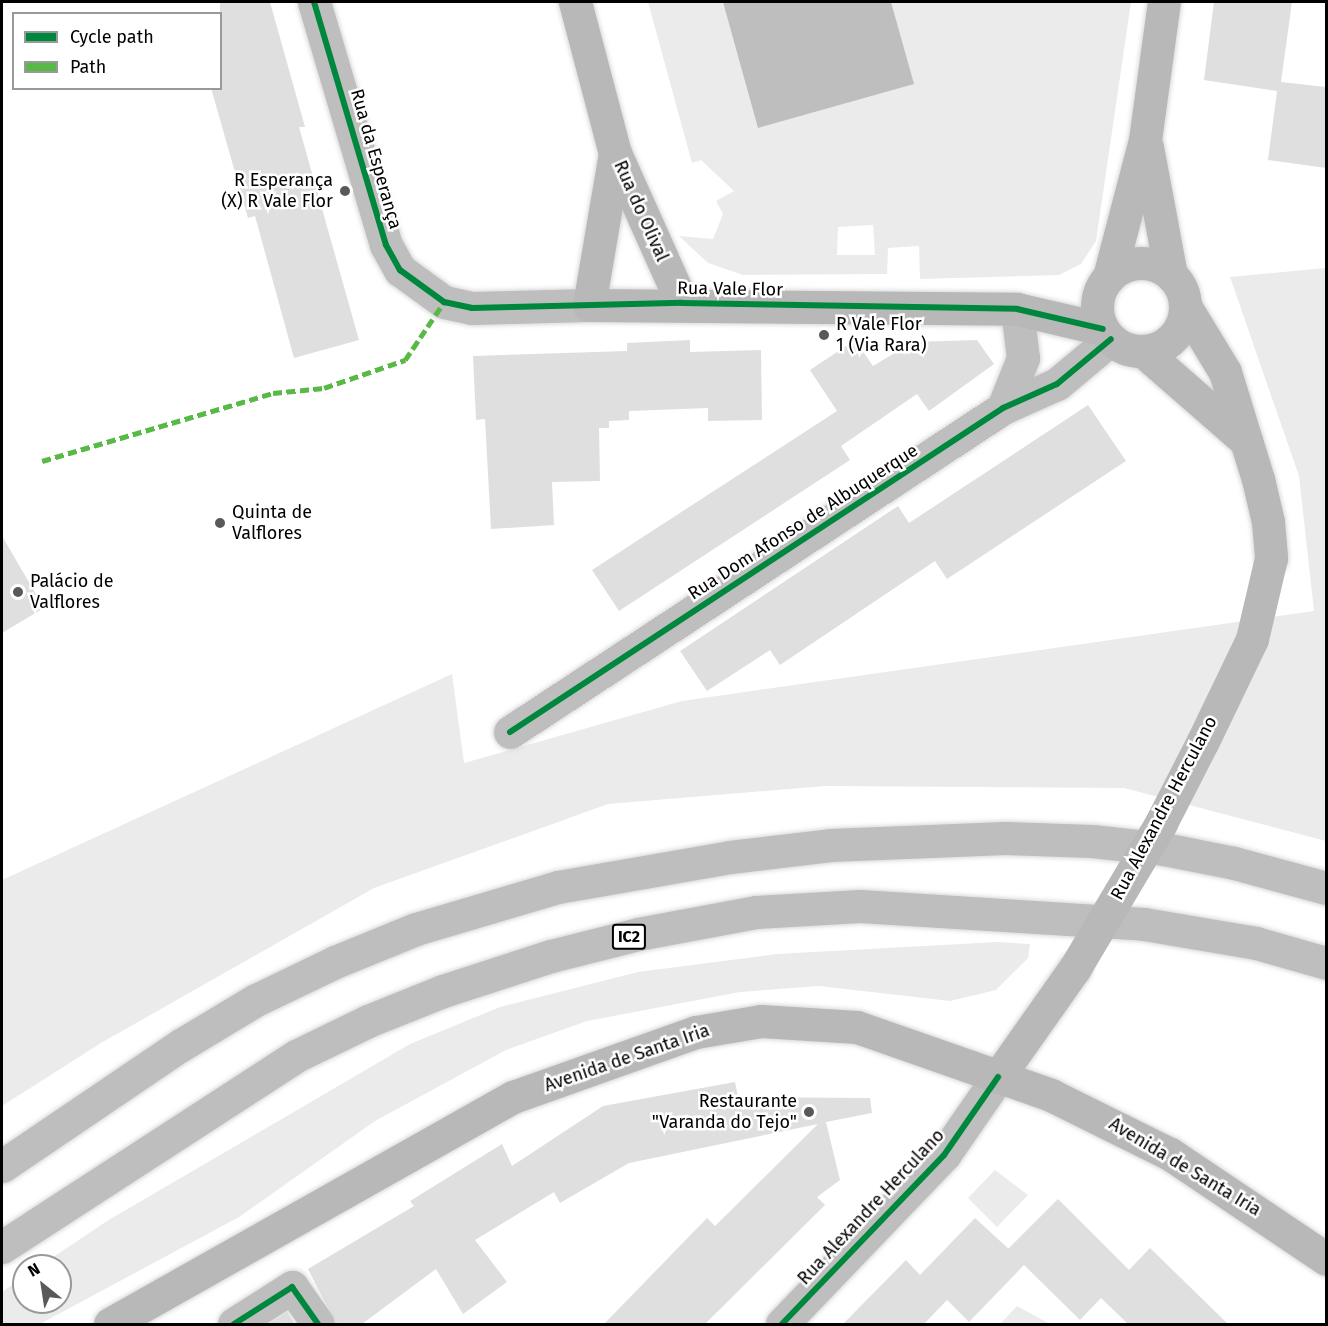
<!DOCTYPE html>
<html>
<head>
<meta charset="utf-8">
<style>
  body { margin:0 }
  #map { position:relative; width:1328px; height:1326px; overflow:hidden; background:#fff; font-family:"Fira Sans",sans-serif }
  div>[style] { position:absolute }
  .green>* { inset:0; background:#ebebeb }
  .water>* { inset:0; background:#bebebe }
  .building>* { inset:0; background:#dfdfdf }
  .roads { filter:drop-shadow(0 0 2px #dbdbdb) drop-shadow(0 0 2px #dbdbdb) }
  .street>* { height:33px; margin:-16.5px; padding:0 16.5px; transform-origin:16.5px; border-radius:16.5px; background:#bebebe }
  .secondary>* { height:33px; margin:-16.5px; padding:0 16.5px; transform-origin:16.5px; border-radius:16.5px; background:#b8b8b8 }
  .secondary>.ring { margin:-16.5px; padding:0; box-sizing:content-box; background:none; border:33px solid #b8b8b8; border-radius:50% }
  .highway>* { height:33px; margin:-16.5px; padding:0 16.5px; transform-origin:16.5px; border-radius:16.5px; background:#bebebe }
  .secondary-bridge>* { height:33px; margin:-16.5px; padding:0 16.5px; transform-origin:16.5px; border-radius:16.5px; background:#b8b8b8 }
  .quiet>* { height:4.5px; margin-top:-2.25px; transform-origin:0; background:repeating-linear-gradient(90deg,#58b947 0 9px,transparent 0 13.5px) }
  .cycleway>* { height:6px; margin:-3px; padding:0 3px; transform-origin:3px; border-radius:3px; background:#00873e }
  .dots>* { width:16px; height:16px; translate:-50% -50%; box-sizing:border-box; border:3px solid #fff; border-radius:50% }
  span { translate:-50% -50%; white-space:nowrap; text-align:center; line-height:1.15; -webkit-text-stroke:5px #fff; paint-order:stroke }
  .shield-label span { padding:2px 4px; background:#fff; border:2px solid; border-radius:4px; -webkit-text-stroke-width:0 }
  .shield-label { font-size:16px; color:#000; font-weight:700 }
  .street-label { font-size:18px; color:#000 }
  .poi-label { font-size:18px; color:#000 }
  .right { translate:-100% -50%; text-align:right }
  .left { translate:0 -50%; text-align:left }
  .frame { position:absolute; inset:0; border:3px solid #000; pointer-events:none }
  .legend { position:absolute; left:12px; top:12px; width:210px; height:78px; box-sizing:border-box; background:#fff; border:2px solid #999; margin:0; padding:8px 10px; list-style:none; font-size:18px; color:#000 }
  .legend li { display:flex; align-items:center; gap:12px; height:30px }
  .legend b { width:30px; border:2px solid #999 }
  .north { position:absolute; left:12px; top:1254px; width:60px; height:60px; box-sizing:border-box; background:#fff; border:2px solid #999; border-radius:50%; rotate:330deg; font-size:16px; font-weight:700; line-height:24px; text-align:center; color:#000 }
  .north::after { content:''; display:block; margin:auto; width:21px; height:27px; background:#595959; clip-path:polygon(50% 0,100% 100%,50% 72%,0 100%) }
</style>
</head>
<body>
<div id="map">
  <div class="green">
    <i style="clip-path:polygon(evenodd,648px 2px,1131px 2px,1096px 241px,1081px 264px,1059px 275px,920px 279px,919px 246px,888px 248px,887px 274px,743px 275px,708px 263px,679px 236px,713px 239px,723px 214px,716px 201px,734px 191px,701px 160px,692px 163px,648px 2px,873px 225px,875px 255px,837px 255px,838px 227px,873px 225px)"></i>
    <i style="clip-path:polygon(1326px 268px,1326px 841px,1124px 788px,825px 786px,608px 804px,374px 888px,101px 1043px,2px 1106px,2px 880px,452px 674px,464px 763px,682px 701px,1314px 611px,1299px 476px,1230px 277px)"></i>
    <i style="clip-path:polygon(998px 942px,1030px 944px,1028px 958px,996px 990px,950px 1001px,819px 986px,740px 992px,587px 1021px,506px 1050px,375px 1121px,239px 1217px,40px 1324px,2px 1324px,2px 1292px,24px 1277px,24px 1302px,60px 1302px,60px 1266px,40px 1266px,107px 1221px,410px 1044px,500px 1007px,638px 972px,777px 954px)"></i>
    <i style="clip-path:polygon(995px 1170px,1028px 1195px,997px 1227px,968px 1198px)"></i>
    <i style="clip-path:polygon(1017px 1306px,1050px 1324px,1000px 1324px)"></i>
  </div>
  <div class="water">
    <i style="clip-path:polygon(723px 2px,891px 2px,914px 84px,758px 128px)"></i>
  </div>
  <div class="building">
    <i style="clip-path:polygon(220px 2px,270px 2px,305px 127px,299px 127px,359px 340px,294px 358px,255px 216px,248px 218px,211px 88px,220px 88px)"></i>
    <i style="clip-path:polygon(1214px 2px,1292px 2px,1281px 82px,1326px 87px,1326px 168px,1268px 160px,1277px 91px,1204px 80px)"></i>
    <i style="clip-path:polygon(690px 340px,690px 352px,761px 350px,762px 420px,708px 421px,708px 408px,629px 411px,629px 420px,609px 421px,609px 428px,599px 428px,600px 481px,552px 482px,554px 525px,491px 529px,485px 419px,476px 420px,473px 356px,627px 351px,627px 343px)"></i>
    <i style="clip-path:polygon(855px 340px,873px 366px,913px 342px,977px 340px,994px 364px,929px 411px,917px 394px,841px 446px,850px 460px,619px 611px,592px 570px,837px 411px,810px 370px)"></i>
    <i style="clip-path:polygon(1088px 405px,1126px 461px,947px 579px,935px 561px,780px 665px,770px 650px,707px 691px,680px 651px,898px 506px,909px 523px)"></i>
    <i style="clip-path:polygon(2px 536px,44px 608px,2px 633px)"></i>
    <i style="clip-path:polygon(735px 1082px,738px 1097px,870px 1098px,872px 1113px,826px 1122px,840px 1180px,817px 1197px,825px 1205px,705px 1324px,604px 1324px,707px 1218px,715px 1226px,818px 1124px,629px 1163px,560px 1203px,554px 1192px,475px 1240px,507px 1282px,463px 1314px,436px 1269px,362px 1324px,336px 1324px,308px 1269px,414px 1206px,410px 1201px,502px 1144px,512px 1166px,603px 1106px)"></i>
    <i style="clip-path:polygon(1058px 1199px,1129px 1270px,1150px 1248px,1228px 1324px,1128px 1324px,1101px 1298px,1080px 1320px,1024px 1265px,969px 1322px,947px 1300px,924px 1324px,843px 1324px,906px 1260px,920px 1275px,975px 1218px,1011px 1251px,1008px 1249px)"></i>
    <i style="clip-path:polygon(287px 1312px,295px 1324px,268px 1324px)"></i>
  </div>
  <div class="roads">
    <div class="street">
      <i style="left:314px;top:2px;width:253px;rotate:73.5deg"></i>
      <i style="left:386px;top:245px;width:29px;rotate:61deg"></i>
      <i style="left:400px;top:270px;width:54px;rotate:36deg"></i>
      <i style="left:444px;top:302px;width:29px;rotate:12deg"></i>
      <i style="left:472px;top:308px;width:117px;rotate:-1.5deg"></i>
      <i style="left:1003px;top:408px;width:54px;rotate:-68.2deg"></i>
      <i style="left:1023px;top:358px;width:49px;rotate:-97deg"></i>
      <i style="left:510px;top:732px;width:590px;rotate:-33.31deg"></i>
      <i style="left:1003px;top:408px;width:59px;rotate:-24deg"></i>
      <i style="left:1057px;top:384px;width:70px;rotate:-39.8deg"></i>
      <i style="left:234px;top:1324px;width:69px;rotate:-32.5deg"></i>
      <i style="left:292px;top:1287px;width:45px;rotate:54.9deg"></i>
      <i style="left:782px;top:1324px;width:234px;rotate:-46.2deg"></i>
      <i style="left:944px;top:1155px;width:95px;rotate:-55.3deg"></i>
    </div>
    <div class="secondary">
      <i style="left:575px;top:2px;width:156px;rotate:75.2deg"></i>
      <i style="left:615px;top:153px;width:164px;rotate:65.9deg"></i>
      <i style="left:1147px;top:147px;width:130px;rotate:79.4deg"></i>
      <i style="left:615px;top:153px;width:154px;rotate:99.7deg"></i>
      <i style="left:589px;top:305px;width:428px;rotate:0.5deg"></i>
      <i style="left:1017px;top:309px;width:88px;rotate:13.1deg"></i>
      <i class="ring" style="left:1097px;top:263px;width:55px;height:55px"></i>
      <i style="left:1109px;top:277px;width:142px;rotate:-75.3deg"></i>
      <i style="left:1145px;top:140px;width:139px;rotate:-82.2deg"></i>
      <i style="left:1185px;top:306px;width:77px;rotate:58.8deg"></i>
      <i style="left:1225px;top:372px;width:112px;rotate:72.9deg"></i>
      <i style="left:1258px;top:479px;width:44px;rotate:76.9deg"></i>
      <i style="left:1268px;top:522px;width:36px;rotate:85deg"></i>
      <i style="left:1143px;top:351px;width:137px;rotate:41.1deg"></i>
      <i style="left:998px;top:1077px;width:133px;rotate:-54.8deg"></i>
      <i style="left:110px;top:1324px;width:463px;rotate:-29.4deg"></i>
      <i style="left:513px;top:1097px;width:194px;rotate:-19.6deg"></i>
      <i style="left:696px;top:1032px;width:66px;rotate:-9.6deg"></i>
      <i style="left:761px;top:1021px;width:96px;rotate:3.6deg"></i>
      <i style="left:857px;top:1027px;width:206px;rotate:19.3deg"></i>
      <i style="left:1051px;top:1095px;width:133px;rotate:26.4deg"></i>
      <i style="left:1170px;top:1154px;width:188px;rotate:33.9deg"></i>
    </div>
    <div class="highway">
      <i style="left:2px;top:1166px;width:216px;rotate:-34.1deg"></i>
      <i style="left:181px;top:1045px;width:87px;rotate:-31deg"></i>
      <i style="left:256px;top:1000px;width:88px;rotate:-25.7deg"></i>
      <i style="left:335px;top:962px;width:87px;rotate:-22.2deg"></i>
      <i style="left:416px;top:929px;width:148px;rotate:-16.5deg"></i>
      <i style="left:558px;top:887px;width:175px;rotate:-9.9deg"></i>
      <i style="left:730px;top:857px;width:101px;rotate:-6.8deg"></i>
      <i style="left:830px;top:845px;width:175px;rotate:-2.3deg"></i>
      <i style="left:1005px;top:838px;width:87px;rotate:2deg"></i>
      <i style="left:1092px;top:841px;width:72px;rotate:6.3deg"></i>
      <i style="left:1164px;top:849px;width:71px;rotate:11.3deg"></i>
      <i style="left:1234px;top:863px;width:95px;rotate:15.2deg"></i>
      <i style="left:2px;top:1247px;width:351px;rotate:-33deg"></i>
      <i style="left:296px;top:1056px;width:80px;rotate:-25.9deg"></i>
      <i style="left:368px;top:1021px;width:81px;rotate:-21.8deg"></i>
      <i style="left:443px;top:991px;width:114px;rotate:-18deg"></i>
      <i style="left:551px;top:956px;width:90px;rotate:-14.2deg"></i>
      <i style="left:638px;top:934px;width:120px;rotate:-10.6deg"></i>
      <i style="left:756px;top:912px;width:104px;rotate:-3.3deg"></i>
      <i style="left:860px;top:906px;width:285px;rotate:3.6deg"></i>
      <i style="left:1144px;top:924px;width:114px;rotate:9.6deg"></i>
      <i style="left:1256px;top:943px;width:73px;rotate:15.9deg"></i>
    </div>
  </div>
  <div class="secondary-bridge">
    <i style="left:1075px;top:968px;width:169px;rotate:-59.3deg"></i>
    <i style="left:1161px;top:823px;width:92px;rotate:-62.9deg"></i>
    <i style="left:1203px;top:741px;width:113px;rotate:-64.3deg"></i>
    <i style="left:1252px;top:639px;width:83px;rotate:-76.8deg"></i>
  </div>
  <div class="quiet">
    <i style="left:42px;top:461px;width:241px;rotate:-16.4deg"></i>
    <i style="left:273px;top:393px;width:51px;rotate:-5.6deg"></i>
    <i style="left:324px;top:388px;width:86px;rotate:-19.1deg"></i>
    <i style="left:405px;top:360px;width:70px;rotate:-56.1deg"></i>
  </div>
  <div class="cycleway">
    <i style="left:314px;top:2px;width:253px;rotate:73.5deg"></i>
    <i style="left:386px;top:245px;width:29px;rotate:61deg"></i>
    <i style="left:400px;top:270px;width:54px;rotate:36deg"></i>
    <i style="left:444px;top:302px;width:29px;rotate:12deg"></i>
    <i style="left:472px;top:308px;width:210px;rotate:-1.4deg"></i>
    <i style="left:682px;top:303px;width:335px;rotate:1deg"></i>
    <i style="left:1017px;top:309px;width:88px;rotate:13.1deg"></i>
    <i style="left:510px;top:732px;width:590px;rotate:-33.31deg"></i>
    <i style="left:1003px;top:408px;width:59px;rotate:-24deg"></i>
    <i style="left:1057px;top:384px;width:70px;rotate:-39.8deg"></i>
    <i style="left:234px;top:1324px;width:69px;rotate:-32.5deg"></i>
    <i style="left:292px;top:1287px;width:45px;rotate:54.9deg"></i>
    <i style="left:782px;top:1324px;width:234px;rotate:-46.2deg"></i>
    <i style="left:944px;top:1155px;width:95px;rotate:-55.3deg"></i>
  </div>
  <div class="dots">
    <i style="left:345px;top:191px;background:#595959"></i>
    <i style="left:824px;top:335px;background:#595959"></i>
    <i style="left:220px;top:523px;background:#595959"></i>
    <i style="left:18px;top:592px;background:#595959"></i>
    <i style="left:809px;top:1112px;background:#595959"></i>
  </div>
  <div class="shield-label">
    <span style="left:629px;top:937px">IC2</span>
  </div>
  <div class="street-label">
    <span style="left:376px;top:159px;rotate:74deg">Rua da Esperança</span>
    <span style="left:641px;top:211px;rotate:66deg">Rua do Olival</span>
    <span style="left:730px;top:289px;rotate:1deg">Rua Vale Flor</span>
    <span style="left:803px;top:522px;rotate:-33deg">Rua Dom Afonso de Albuquerque</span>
    <span style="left:1164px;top:808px;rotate:-62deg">Rua Alexandre Herculano</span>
    <span style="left:627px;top:1058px;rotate:-19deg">Avenida de Santa Iria</span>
    <span style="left:1185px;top:1167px;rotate:31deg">Avenida de Santa Iria</span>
    <span style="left:871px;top:1207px;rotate:-47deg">Rua Alexandre Herculano</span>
  </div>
  <div class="poi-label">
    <span class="right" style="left:333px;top:191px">R Esperança<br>(X) R Vale Flor</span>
    <span class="left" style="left:836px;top:335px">R Vale Flor<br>1 (Via Rara)</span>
    <span class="left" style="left:232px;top:523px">Quinta de<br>Valflores</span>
    <span class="left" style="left:30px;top:592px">Palácio de<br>Valflores</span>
    <span class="right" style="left:797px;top:1112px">Restaurante<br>"Varanda do Tejo"</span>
  </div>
  <div class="frame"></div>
  <ul class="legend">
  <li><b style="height:8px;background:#00873e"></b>Cycle path</li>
  <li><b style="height:8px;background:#58b947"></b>Path</li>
  </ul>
  <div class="north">N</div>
</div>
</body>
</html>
